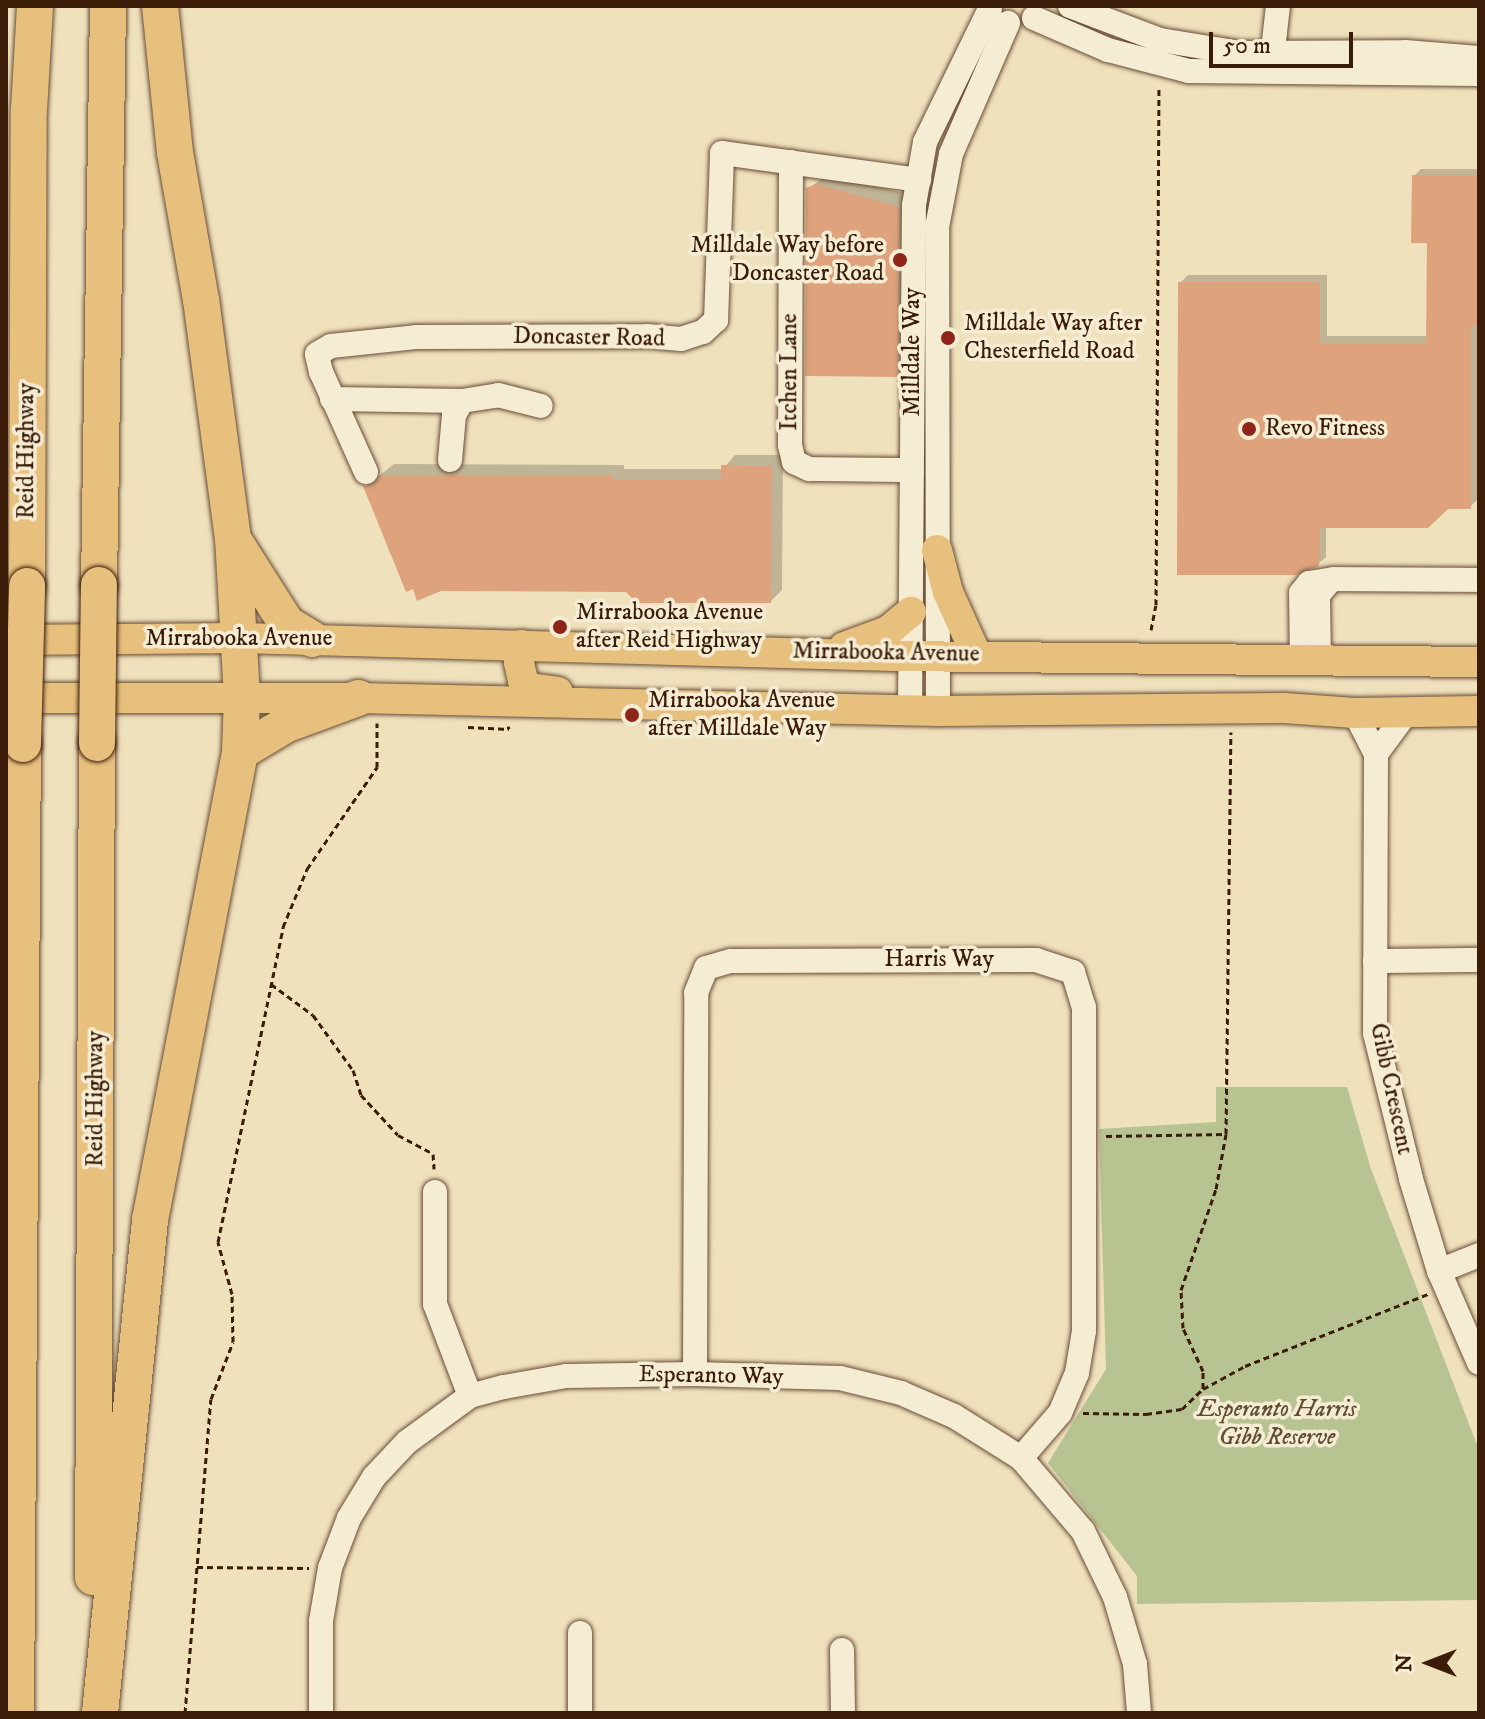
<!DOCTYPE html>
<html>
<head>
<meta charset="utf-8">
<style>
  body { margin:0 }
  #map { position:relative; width:1485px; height:1719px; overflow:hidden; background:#f0e1bd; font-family:"IM FELL DW Pica",serif }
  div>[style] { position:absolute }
  .green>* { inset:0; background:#b8c392 }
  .shadow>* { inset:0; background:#0003 }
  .building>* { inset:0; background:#dea27c }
  .path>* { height:3px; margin-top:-1.5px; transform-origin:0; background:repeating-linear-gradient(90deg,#3b1c09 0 6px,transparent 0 10px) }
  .roads { filter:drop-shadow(0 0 2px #684d36) drop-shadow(0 0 2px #684d36) }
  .minor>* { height:24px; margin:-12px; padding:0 12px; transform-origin:12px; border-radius:12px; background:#f5ecd4 }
  .major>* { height:30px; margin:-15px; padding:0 15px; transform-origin:15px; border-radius:15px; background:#e8c07e }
  .highway>* { height:36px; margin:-18px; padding:0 18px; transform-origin:18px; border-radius:18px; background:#e8c07e }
  .bridges { filter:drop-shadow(0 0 2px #3b1c09) drop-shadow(0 0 2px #3b1c09) }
  .highway-bridge>* { height:36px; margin:-18px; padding:0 18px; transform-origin:18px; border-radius:18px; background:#e8c07e }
  .dots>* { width:22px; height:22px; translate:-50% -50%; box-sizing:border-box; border:4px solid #f5ecd4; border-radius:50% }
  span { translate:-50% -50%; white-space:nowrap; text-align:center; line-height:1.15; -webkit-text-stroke:7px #f5ecd4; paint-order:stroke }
  .poi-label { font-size:24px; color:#3b1c09 }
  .right { translate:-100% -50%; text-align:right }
  .left { translate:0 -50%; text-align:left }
  .street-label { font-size:24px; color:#3b1c09 }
  .park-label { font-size:24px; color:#604e32; font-style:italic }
  .frame { position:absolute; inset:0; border:8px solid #3b1c09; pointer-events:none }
  .north { position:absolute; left:1389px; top:1623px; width:80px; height:80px; -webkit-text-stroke:6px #f5ecd4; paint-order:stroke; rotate:270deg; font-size:22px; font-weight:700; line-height:32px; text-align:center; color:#3b1c09 }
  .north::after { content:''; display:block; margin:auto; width:28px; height:36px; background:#3b1c09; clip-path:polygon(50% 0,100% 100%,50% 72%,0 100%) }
  .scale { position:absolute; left:1209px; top:32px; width:144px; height:36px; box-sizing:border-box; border:4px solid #3b1c09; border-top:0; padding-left:10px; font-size:24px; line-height:28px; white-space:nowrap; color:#3b1c09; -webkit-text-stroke:6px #f5ecd4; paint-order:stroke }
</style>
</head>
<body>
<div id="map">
  <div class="green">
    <i style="clip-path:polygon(1216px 1087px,1347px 1087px,1371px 1169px,1479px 1450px,1479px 1600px,1137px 1604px,1137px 1576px,1048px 1463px,1106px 1369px,1099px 1129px,1216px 1122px)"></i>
  </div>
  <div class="shadow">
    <i style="clip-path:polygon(1421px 169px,1479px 169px,1477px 500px,1470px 507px,1447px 507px,1326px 526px,1326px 557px,1318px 564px,1180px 283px,1188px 275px,1327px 275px,1327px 336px,1428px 336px,1429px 241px,1414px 176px)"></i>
    <i style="clip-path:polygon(828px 174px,910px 195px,908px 364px,897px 375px,808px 189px)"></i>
    <i style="clip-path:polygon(735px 455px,783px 455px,782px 590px,771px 601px,627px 590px,414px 587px,365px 487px,394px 464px,624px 465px,624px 469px,723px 469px)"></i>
  </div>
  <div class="building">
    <i style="clip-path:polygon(1412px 175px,1479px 176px,1479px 326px,1471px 326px,1471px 509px,1448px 509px,1428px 528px,1320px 528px,1319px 566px,1296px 575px,1177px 575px,1178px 282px,1320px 282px,1320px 343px,1426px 343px,1427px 243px,1411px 243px)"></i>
    <i style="clip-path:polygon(816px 184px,899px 207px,898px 377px,805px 376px,806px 188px)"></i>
    <i style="clip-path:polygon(721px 465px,772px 466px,771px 603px,637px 603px,626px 592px,441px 591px,417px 601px,413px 589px,406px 592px,363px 486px,373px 485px,381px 475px,613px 475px,613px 480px,721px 480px)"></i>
  </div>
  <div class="path">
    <i style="left:1151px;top:630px;width:25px;rotate:-79deg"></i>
    <i style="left:1156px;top:605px;width:518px;rotate:-89.67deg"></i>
    <i style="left:468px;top:727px;width:41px;rotate:2.8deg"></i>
    <i style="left:509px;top:729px;width:3px;rotate:-108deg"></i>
    <i style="left:271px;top:984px;width:52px;rotate:36.4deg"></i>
    <i style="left:313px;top:1015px;width:68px;rotate:54deg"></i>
    <i style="left:353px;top:1070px;width:26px;rotate:72deg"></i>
    <i style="left:361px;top:1095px;width:54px;rotate:47.2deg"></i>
    <i style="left:398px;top:1135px;width:40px;rotate:28deg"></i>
    <i style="left:433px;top:1154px;width:15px;rotate:86deg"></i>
    <i style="left:1106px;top:1136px;width:120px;rotate:-1deg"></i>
    <i style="left:1203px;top:1389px;width:48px;rotate:-28.7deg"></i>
    <i style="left:1245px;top:1366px;width:197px;rotate:-21.5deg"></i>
    <i style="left:1083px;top:1413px;width:63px;rotate:0.9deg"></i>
    <i style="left:1146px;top:1414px;width:36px;rotate:-8deg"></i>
    <i style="left:1182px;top:1409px;width:29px;rotate:-44deg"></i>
    <i style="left:1203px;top:1389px;width:18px;rotate:-90deg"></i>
    <i style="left:1203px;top:1371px;width:47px;rotate:-114.9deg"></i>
    <i style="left:1183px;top:1328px;width:38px;rotate:-93deg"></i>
    <i style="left:1181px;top:1290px;width:107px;rotate:-70.9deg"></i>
    <i style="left:1216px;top:1189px;width:56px;rotate:-79.7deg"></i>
    <i style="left:1226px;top:1134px;width:402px;rotate:-89.3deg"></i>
    <i style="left:197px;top:1567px;width:112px;rotate:0.5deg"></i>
    <i style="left:185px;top:1713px;width:315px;rotate:-85.3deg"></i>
    <i style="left:211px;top:1399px;width:61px;rotate:-68.9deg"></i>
    <i style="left:233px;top:1342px;width:48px;rotate:-91.2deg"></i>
    <i style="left:232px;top:1294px;width:54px;rotate:-105.1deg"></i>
    <i style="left:218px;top:1242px;width:322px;rotate:-78.3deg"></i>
    <i style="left:283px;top:927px;width:63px;rotate:-67.5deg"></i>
    <i style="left:307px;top:869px;width:124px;rotate:-55.5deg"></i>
    <i style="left:377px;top:767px;width:44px;rotate:-90deg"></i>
  </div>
  <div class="roads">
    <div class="minor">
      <i style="left:1070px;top:6px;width:96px;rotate:20.7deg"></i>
      <i style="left:1160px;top:40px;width:80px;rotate:9.3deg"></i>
      <i style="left:1239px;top:53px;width:166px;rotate:-0.3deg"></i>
      <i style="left:1405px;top:52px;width:74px;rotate:4.6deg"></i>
      <i style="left:1034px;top:18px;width:81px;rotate:23.4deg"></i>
      <i style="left:1108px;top:50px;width:84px;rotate:14.5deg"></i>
      <i style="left:1189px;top:71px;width:290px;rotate:0.6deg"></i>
      <i style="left:1271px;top:68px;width:62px;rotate:-83.6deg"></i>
      <i style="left:791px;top:162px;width:283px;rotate:90.2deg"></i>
      <i style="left:790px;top:445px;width:17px;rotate:77deg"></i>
      <i style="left:794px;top:462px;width:17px;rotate:25deg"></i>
      <i style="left:809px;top:469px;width:103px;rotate:0.6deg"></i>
      <i style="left:332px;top:399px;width:130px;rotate:0.9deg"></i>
      <i style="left:450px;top:460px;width:45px;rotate:-84.9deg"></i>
      <i style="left:454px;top:415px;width:16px;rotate:-60deg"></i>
      <i style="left:462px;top:401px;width:36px;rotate:-9deg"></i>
      <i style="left:498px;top:395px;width:44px;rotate:14.3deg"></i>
      <i style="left:366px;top:472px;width:110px;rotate:-114.2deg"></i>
      <i style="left:321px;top:372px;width:18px;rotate:-103deg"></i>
      <i style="left:317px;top:354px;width:16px;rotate:-30deg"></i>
      <i style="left:331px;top:346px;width:85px;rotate:-6deg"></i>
      <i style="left:416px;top:337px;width:231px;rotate:-0.2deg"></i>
      <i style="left:647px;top:336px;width:34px;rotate:5deg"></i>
      <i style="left:681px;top:339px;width:23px;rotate:-18deg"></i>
      <i style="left:703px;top:332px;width:18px;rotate:-43deg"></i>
      <i style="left:716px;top:320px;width:167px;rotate:-87.9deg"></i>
      <i style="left:722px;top:153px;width:199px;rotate:7.8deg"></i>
      <i style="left:1302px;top:662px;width:69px;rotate:-90.8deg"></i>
      <i style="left:1301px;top:593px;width:13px;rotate:-51deg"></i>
      <i style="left:1309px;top:583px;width:25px;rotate:-9deg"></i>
      <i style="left:1334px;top:579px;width:145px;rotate:0.4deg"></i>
      <i style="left:1319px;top:662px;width:67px;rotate:-90.9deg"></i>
      <i style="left:1318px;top:595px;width:17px;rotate:-50deg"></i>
      <i style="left:910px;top:710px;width:505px;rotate:-89.55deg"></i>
      <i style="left:914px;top:205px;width:64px;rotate:-80.1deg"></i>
      <i style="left:925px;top:142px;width:148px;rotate:-64deg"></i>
      <i style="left:938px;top:711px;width:484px;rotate:-90.1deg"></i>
      <i style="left:937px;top:227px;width:74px;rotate:-79.1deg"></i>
      <i style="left:951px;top:154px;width:143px;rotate:-66.5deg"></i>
      <i style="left:1355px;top:713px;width:46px;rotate:62.9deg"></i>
      <i style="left:1376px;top:754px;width:279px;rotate:90.2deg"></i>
      <i style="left:1375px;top:1033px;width:150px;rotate:76.1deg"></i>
      <i style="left:1411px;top:1179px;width:96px;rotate:73.1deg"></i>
      <i style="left:1439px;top:1271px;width:100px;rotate:66.5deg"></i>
      <i style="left:1376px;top:754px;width:52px;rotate:-53.6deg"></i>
      <i style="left:1375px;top:961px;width:104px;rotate:-0.6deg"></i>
      <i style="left:435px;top:1192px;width:112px;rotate:90deg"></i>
      <i style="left:435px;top:1304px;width:98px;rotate:69.2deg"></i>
      <i style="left:1439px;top:1271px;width:43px;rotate:-21.8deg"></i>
      <i style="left:695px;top:1374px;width:381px;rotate:-89.8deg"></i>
      <i style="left:696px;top:993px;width:27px;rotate:-68deg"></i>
      <i style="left:706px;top:968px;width:26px;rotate:-16deg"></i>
      <i style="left:731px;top:961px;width:305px;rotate:-0.2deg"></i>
      <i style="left:1036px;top:960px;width:39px;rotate:18deg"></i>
      <i style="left:1073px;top:972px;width:37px;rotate:73deg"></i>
      <i style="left:1084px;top:1007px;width:324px;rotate:90deg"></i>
      <i style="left:1084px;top:1331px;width:43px;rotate:99.5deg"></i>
      <i style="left:1077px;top:1373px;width:43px;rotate:113deg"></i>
      <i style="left:1060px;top:1413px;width:60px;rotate:130.9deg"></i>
      <i style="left:580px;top:1633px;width:80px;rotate:90deg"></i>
      <i style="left:842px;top:1650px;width:63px;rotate:89.1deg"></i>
      <i style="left:321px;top:1713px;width:92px;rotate:-90deg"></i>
      <i style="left:321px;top:1621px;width:54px;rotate:-80.4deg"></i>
      <i style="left:330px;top:1568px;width:53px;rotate:-69.2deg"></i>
      <i style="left:349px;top:1518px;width:48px;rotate:-58.6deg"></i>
      <i style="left:374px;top:1477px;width:48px;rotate:-46.7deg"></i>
      <i style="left:407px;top:1442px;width:78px;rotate:-36.1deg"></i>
      <i style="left:470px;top:1396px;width:35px;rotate:-15deg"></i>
      <i style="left:504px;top:1387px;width:63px;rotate:-10.1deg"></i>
      <i style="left:566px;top:1376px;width:129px;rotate:-0.9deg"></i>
      <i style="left:695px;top:1374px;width:145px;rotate:1.6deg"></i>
      <i style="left:840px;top:1378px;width:63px;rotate:13.8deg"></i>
      <i style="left:901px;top:1393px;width:58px;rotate:23.5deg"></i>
      <i style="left:954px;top:1416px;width:79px;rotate:32.1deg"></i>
      <i style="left:1021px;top:1458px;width:96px;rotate:49.7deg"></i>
      <i style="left:1083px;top:1531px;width:73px;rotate:64.1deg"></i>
      <i style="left:1115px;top:1597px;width:70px;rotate:73.4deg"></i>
      <i style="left:1135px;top:1664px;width:49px;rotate:85.3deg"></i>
    </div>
    <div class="major">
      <i style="left:937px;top:550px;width:43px;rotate:75.3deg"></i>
      <i style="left:948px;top:592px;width:68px;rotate:65.7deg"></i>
      <i style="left:6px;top:640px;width:235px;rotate:-0.5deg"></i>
      <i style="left:241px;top:638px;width:654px;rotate:1.58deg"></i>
      <i style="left:895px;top:656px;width:584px;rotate:0.59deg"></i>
      <i style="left:521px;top:645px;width:18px;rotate:96deg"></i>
      <i style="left:519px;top:663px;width:18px;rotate:77deg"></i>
      <i style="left:523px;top:681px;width:10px;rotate:45deg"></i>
      <i style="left:530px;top:688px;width:28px;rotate:8deg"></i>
      <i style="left:844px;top:647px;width:47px;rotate:-20deg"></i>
      <i style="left:888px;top:631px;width:30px;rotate:-40deg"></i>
      <i style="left:6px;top:698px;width:352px"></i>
      <i style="left:358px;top:698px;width:580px;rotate:1.28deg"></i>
      <i style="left:938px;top:711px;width:346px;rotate:-0.5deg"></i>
      <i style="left:1284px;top:708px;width:71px;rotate:4deg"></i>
      <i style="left:1355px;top:713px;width:124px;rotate:-0.9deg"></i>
    </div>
    <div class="highway">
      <i style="left:236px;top:544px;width:95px;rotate:57.5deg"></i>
      <i style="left:287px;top:624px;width:29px;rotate:31deg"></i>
      <i style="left:99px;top:585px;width:579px;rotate:-89.11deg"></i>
      <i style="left:27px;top:586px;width:476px;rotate:-89.8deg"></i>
      <i style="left:29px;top:110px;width:104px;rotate:-86.7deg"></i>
      <i style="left:240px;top:752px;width:55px;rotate:-30.8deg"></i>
      <i style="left:287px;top:724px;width:76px;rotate:-20.1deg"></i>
      <i style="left:93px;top:1577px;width:834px;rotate:-89.73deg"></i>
      <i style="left:16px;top:1713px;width:969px;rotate:-89.59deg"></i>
      <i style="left:100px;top:1713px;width:496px;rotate:-84.2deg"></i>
      <i style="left:150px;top:1220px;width:477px;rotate:-79.1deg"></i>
      <i style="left:240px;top:752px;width:54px;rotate:-87.9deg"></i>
      <i style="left:242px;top:698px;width:159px;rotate:-93.2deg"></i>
      <i style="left:233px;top:539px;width:241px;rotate:-97.6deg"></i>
      <i style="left:201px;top:300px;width:149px;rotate:-100deg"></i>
      <i style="left:175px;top:153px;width:148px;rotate:-95.8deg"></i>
    </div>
  </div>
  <div class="bridges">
    <div class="highway-bridge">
      <i style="left:97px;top:743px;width:158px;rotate:-89.3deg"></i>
      <i style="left:23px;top:744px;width:158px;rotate:-88.5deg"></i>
    </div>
  </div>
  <div class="dots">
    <i style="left:900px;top:260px;background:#8f2418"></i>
    <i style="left:948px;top:338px;background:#8f2418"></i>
    <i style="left:1249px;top:429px;background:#8f2418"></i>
    <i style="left:560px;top:627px;background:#8f2418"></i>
    <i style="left:632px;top:715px;background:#8f2418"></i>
  </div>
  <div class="poi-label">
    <span class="right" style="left:884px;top:260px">Milldale Way before<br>Doncaster Road</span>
    <span class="left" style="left:964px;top:338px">Milldale Way after<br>Chesterfield Road</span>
    <span class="left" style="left:1265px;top:429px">Revo Fitness</span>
    <span class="left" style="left:576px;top:627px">Mirrabooka Avenue<br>after Reid Highway</span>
    <span class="left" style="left:648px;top:715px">Mirrabooka Avenue<br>after Milldale Way</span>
  </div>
  <div class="street-label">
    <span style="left:589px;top:338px;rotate:1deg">Doncaster Road</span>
    <span style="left:913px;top:352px;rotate:-90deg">Milldale Way</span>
    <span style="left:790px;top:372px;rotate:-90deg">Itchen Lane</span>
    <span style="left:27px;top:451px;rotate:-90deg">Reid Highway</span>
    <span style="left:239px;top:639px">Mirrabooka Avenue</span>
    <span style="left:886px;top:653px;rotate:1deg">Mirrabooka Avenue</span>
    <span style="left:939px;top:960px">Harris Way</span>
    <span style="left:1391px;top:1089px;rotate:78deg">Gibb Crescent</span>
    <span style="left:96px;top:1099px;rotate:-90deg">Reid Highway</span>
    <span style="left:711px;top:1376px;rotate:1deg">Esperanto Way</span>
  </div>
  <div class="park-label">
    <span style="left:1277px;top:1424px">Esperanto Harris<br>Gibb Reserve</span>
  </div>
  <div class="frame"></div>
  <div class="north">N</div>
  <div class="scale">50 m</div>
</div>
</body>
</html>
